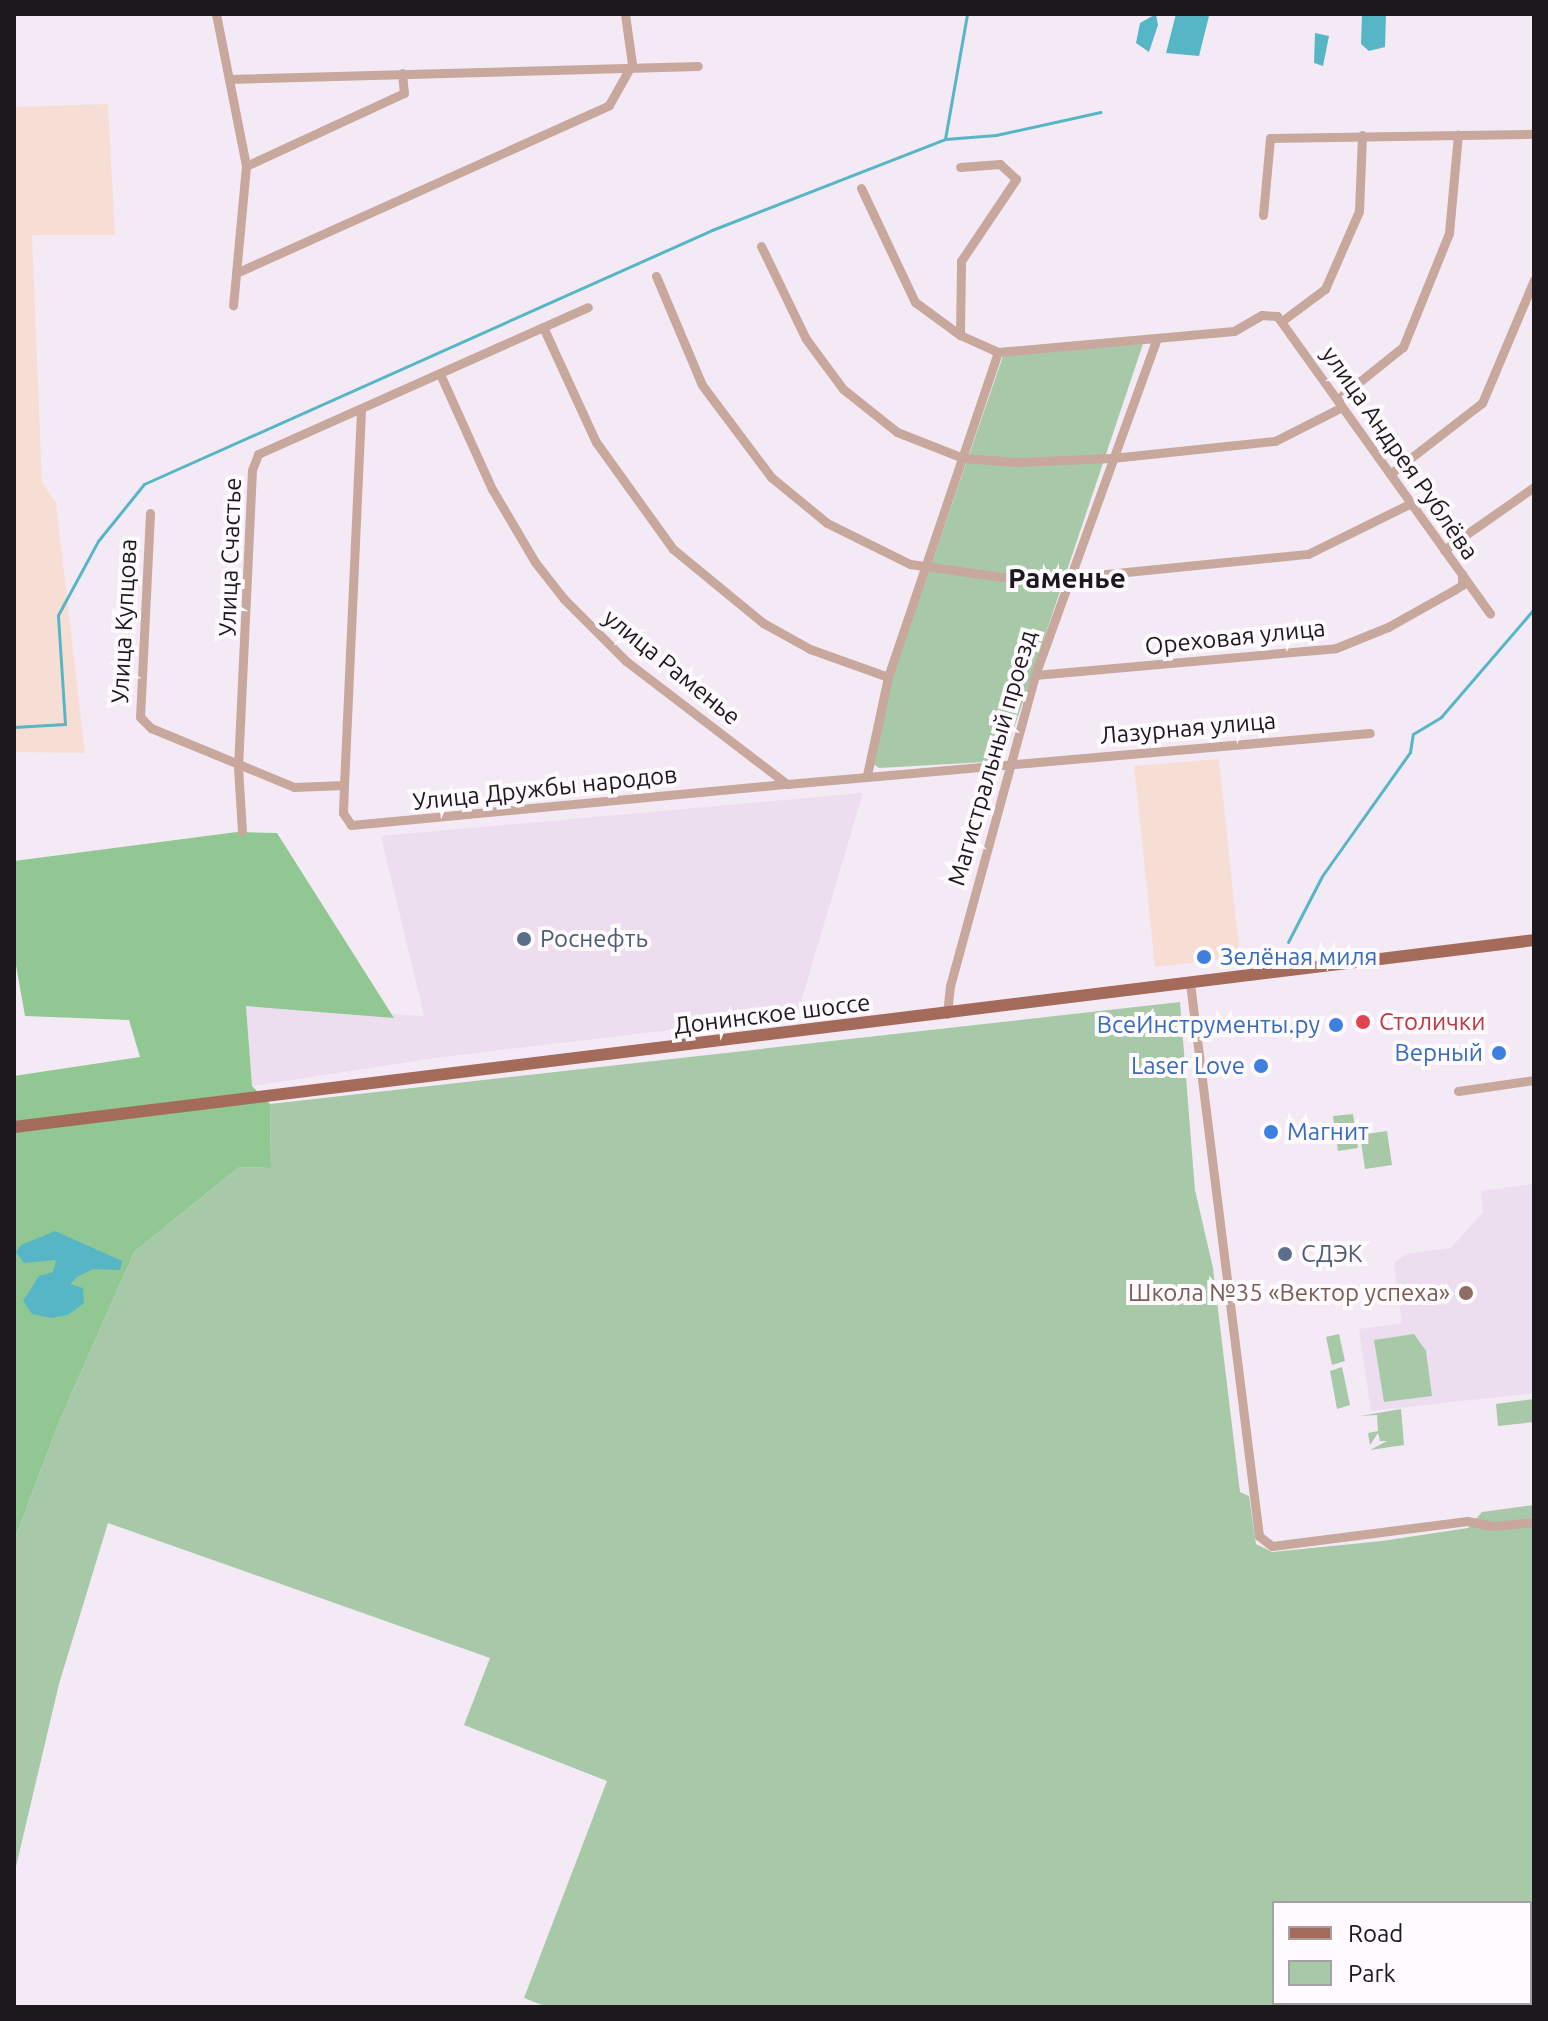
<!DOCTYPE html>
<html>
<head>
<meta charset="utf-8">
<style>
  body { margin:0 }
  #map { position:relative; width:1548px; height:2021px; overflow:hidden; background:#f4eaf5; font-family:Ubuntu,sans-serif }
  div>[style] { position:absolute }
  .built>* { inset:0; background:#ecddef }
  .industrial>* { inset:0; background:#f7ded5 }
  .green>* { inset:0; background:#a7c9a8 }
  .forest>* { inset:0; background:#90c793 }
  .water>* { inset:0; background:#57b6c6 }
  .stream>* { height:3px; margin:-1.5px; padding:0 1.5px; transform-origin:1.5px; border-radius:1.5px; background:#57b6c6 }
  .minor>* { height:9px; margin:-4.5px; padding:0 4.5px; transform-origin:4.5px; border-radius:4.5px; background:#c8a79d }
  .major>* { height:12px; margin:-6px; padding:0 6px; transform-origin:6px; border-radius:6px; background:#a46a5a }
  .dots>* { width:22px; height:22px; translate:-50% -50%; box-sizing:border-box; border:4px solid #fefafe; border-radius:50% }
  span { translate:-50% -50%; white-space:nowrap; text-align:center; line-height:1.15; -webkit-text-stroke:8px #fefafe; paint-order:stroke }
  .street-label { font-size:24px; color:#1c181c }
  .service-label { font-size:24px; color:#4e5e75 }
  .left { translate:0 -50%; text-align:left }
  .shop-label { font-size:24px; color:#366cbe }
  .right { translate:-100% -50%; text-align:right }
  .health-label { font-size:24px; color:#be3a42 }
  .education-label { font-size:24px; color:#785e54 }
  .quarter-label { font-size:28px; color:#1c181c; font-weight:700 }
  .frame { position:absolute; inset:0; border:16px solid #1c181c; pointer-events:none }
  .legend { position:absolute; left:1272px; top:1901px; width:260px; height:104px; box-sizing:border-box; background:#fefafe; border:2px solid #a4a0a4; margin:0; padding:10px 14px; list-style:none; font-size:24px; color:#1c181c }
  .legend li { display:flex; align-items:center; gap:16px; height:40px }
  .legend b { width:40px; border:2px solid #a4a0a4 }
</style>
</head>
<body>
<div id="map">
  <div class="built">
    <i style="clip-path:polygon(863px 793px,797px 1015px,435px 1058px,252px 1086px,246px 1005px,424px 1016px,381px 836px)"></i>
    <i style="clip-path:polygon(1534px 1184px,1534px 1393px,1371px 1411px,1359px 1329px,1402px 1323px,1394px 1263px,1406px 1254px,1451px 1248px,1483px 1212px,1481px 1191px)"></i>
  </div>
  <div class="industrial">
    <i style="clip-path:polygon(108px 104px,115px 235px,32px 235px,42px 482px,56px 503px,85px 753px,14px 752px,14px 107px)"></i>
    <i style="clip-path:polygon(1219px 759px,1240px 957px,1155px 967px,1134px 766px)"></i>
  </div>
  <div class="green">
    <i style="clip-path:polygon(1143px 344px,1003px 761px,879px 768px,872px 763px,891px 682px,1004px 353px)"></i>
    <i style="clip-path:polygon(1180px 1002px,1195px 1190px,1213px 1268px,1240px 1492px,1249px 1496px,1256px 1544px,1272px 1552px,1382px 1541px,1468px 1528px,1482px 1512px,1534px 1505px,1534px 1990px,1530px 1997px,1530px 1903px,1274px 1903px,1274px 2003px,1526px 2003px,1524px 2007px,547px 2007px,524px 1998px,607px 1781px,464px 1725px,490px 1658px,108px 1523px,59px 1684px,14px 1875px,14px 1541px,59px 1422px,134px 1252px,239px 1167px,271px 1168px,270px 1104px)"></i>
    <i style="clip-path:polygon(1353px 1114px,1358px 1148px,1338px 1151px,1333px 1116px)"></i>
    <i style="clip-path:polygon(1387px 1131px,1392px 1165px,1365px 1169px,1360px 1135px)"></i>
    <i style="clip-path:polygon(1339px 1334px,1345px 1361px,1332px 1365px,1326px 1337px)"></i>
    <i style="clip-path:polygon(1414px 1334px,1426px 1351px,1432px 1396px,1384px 1402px,1374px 1340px)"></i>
    <i style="clip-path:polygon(1342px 1367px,1350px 1405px,1337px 1409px,1330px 1371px)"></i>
    <i style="clip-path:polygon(1534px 1399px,1534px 1422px,1498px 1426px,1496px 1404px)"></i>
    <i style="clip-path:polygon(1401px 1409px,1404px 1445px,1370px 1450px,1387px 1441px,1380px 1441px,1378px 1433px,1370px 1445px,1368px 1433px,1378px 1431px,1377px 1415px,1360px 1416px)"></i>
  </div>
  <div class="forest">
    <i style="clip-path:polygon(237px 832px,277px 833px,394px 1018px,246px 1006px,252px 1086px,270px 1104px,271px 1168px,239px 1167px,134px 1252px,59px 1422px,14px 1541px,14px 1076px,140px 1057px,129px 1020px,25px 1016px,14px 954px,14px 861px)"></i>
  </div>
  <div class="water">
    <i style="clip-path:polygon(1156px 14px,1158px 25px,1149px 52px,1136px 43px,1140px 23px)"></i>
    <i style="clip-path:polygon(1176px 14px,1209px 16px,1199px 56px,1166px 53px)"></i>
    <i style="clip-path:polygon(1362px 14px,1386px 14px,1385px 47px,1369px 51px,1361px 44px)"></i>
    <i style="clip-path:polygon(1315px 33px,1329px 36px,1323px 66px,1314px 63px)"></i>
    <i style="clip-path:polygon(55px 1231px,122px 1261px,120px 1270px,93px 1269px,77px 1277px,70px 1284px,83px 1288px,84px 1303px,68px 1315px,51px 1318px,32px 1314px,23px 1301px,39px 1276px,53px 1272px,56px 1260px,24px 1263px,16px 1252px,21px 1245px)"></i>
  </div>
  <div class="stream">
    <i style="left:945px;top:139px;width:51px;rotate:-4.5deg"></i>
    <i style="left:996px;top:135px;width:107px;rotate:-12.4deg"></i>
    <i style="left:14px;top:727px;width:51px;rotate:-3.4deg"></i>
    <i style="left:65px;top:724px;width:109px;rotate:-93.7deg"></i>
    <i style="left:58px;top:615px;width:84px;rotate:-61.6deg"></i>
    <i style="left:98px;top:541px;width:73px;rotate:-51.1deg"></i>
    <i style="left:144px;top:484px;width:622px;rotate:-24.09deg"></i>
    <i style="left:712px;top:230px;width:250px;rotate:-21.3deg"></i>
    <i style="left:945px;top:139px;width:127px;rotate:-80deg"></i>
    <i style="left:1288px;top:942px;width:74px;rotate:-62.7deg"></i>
    <i style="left:1322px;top:876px;width:152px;rotate:-54.6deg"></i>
    <i style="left:1410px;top:752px;width:18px;rotate:-81deg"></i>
    <i style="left:1413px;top:734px;width:33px;rotate:-31deg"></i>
    <i style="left:1441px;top:717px;width:143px;rotate:-49.3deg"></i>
    <i style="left:1530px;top:1983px;width:7px;rotate:-56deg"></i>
    <i style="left:1516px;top:2007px;width:4px;rotate:-63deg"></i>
  </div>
  <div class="minor">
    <i style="left:216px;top:14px;width:155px;rotate:78.8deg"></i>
    <i style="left:246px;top:166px;width:140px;rotate:95.3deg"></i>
    <i style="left:229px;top:79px;width:469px;rotate:-1.6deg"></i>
    <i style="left:246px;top:166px;width:174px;rotate:-24.8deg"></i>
    <i style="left:404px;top:93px;width:20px;rotate:-96deg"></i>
    <i style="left:861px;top:188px;width:126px;rotate:64.7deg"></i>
    <i style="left:915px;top:302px;width:56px;rotate:36.3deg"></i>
    <i style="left:960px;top:335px;width:42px;rotate:24.1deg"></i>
    <i style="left:1263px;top:215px;width:77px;rotate:-84.8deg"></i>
    <i style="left:1270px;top:138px;width:264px;rotate:-0.9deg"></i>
    <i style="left:761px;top:246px;width:103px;rotate:64.2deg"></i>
    <i style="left:806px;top:339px;width:62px;rotate:53.5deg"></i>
    <i style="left:843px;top:389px;width:69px;rotate:38.5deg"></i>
    <i style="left:897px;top:432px;width:71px;rotate:21.5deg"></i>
    <i style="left:963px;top:458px;width:54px;rotate:4.2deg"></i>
    <i style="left:1017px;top:462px;width:95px;rotate:-2.4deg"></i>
    <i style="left:1112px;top:458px;width:164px;rotate:-6deg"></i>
    <i style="left:1275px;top:441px;width:73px;rotate:-26.9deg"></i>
    <i style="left:236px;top:273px;width:409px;rotate:-24.2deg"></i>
    <i style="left:609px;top:105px;width:47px;rotate:-60.7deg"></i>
    <i style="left:632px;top:64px;width:50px;rotate:-98deg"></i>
    <i style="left:656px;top:276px;width:118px;rotate:67.1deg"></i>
    <i style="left:702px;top:385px;width:115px;rotate:53.1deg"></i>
    <i style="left:771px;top:477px;width:72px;rotate:39.4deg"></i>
    <i style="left:827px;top:523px;width:93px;rotate:26.3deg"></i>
    <i style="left:910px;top:564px;width:94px;rotate:8deg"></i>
    <i style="left:1003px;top:577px;width:63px;rotate:0.9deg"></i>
    <i style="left:1066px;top:578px;width:243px;rotate:-5.7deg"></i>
    <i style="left:1308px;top:554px;width:113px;rotate:-26.3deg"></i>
    <i style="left:1282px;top:321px;width:54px;rotate:-36.7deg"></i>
    <i style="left:1325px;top:289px;width:85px;rotate:-66.4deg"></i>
    <i style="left:1359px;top:211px;width:76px;rotate:-87.7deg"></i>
    <i style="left:543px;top:327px;width:127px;rotate:65.3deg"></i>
    <i style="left:596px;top:442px;width:132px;rotate:54.3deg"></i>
    <i style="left:673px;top:549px;width:117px;rotate:39.4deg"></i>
    <i style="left:763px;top:623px;width:54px;rotate:29deg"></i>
    <i style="left:810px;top:649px;width:83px;rotate:19.7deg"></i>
    <i style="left:960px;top:335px;width:74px;rotate:-89.2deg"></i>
    <i style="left:961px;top:261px;width:99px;rotate:-56.1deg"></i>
    <i style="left:1016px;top:179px;width:22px;rotate:-137deg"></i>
    <i style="left:1000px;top:164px;width:40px;rotate:175.7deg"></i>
    <i style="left:998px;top:352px;width:237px;rotate:-5.1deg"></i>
    <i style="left:1234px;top:331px;width:32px;rotate:-30deg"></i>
    <i style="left:1262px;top:315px;width:15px;rotate:4deg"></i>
    <i style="left:1277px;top:316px;width:366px;rotate:54.4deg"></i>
    <i style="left:440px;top:374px;width:126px;rotate:65.7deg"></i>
    <i style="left:492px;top:489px;width:85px;rotate:59.5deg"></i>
    <i style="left:535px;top:562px;width:47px;rotate:51.9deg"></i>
    <i style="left:564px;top:599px;width:88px;rotate:45deg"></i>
    <i style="left:626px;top:661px;width:203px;rotate:37.4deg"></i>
    <i style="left:787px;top:784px;width:585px;rotate:-5deg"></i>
    <i style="left:1338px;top:399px;width:83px;rotate:-38.7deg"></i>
    <i style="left:1403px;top:347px;width:123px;rotate:-68deg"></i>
    <i style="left:1449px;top:233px;width:99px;rotate:-84.8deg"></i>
    <i style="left:1390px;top:474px;width:116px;rotate:-37.7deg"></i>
    <i style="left:1482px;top:403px;width:134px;rotate:-67.1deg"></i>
    <i style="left:150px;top:513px;width:204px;rotate:92.8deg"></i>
    <i style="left:140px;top:717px;width:16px;rotate:45deg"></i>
    <i style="left:151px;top:728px;width:155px;rotate:22.4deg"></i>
    <i style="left:294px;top:787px;width:50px;rotate:-2.3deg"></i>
    <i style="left:344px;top:785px;width:28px;rotate:92deg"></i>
    <i style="left:343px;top:813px;width:14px;rotate:56deg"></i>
    <i style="left:351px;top:825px;width:438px;rotate:-5.4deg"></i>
    <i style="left:1444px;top:550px;width:110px;rotate:-35deg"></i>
    <i style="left:1035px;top:675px;width:302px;rotate:-5.1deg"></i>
    <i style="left:1336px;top:648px;width:56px;rotate:-22deg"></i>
    <i style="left:1388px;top:627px;width:76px;rotate:-29.3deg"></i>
    <i style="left:1454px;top:590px;width:9px;rotate:-32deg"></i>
    <i style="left:1462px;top:585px;width:11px;rotate:-90deg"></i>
    <i style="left:867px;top:775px;width:100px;rotate:-77.9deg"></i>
    <i style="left:888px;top:677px;width:343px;rotate:-71.3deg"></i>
    <i style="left:344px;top:785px;width:377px;rotate:-87.4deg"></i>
    <i style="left:242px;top:831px;width:64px;rotate:-93.6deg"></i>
    <i style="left:238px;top:767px;width:297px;rotate:-87.3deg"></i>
    <i style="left:252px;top:470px;width:17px;rotate:-69deg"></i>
    <i style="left:258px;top:454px;width:361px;rotate:-24deg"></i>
    <i style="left:1190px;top:983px;width:557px;rotate:82.89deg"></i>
    <i style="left:1259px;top:1536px;width:16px;rotate:38deg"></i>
    <i style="left:1272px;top:1546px;width:197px;rotate:-7.3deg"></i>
    <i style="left:1467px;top:1521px;width:26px;rotate:11deg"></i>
    <i style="left:1493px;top:1526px;width:41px;rotate:-5.6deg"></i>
    <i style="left:947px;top:1014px;width:28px;rotate:-84deg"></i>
    <i style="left:950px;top:986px;width:322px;rotate:-74.7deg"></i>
    <i style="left:1035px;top:675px;width:358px;rotate:-70.1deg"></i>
    <i style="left:1458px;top:1091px;width:77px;rotate:-8.2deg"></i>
  </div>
  <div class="major">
    <i style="left:14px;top:1127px;width:1531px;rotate:-7.01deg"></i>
  </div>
  <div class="dots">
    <i style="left:524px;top:939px;background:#5c6f8a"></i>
    <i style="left:1204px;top:957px;background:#3f7fe0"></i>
    <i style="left:1363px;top:1022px;background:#e0444e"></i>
    <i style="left:1336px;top:1025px;background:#3f7fe0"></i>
    <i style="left:1499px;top:1053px;background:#3f7fe0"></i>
    <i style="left:1261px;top:1066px;background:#3f7fe0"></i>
    <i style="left:1271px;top:1132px;background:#3f7fe0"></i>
    <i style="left:1285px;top:1254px;background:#5c6f8a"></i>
    <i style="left:1466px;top:1293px;background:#8d6e63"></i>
  </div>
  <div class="street-label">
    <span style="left:1400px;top:453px;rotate:55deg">улица Андрея Рублёва</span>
    <span style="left:230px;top:557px;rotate:-88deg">Улица Счастье</span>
    <span style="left:124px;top:621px;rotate:-87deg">Улица Купцова</span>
    <span style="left:1235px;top:637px;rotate:-6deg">Ореховая улица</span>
    <span style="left:672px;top:667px;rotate:39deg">улица Раменье</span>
    <span style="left:1188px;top:728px;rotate:-5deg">Лазурная улица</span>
    <span style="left:992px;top:758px;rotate:-74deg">Магистральный проезд</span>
    <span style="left:545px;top:788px;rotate:-6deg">Улица Дружбы народов</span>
    <span style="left:772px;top:1014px;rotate:-7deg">Донинское шоссе</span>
  </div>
  <div class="service-label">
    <span class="left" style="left:540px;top:939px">Роснефть</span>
    <span class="left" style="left:1301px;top:1254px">СДЭК</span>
  </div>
  <div class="shop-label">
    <span class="left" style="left:1220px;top:957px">Зелёная миля</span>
    <span class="right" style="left:1320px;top:1025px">ВсеИнструменты.ру</span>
    <span class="right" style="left:1483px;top:1053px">Верный</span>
    <span class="right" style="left:1245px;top:1066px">Laser Love</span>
    <span class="left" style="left:1287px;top:1132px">Магнит</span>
  </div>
  <div class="health-label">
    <span class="left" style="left:1379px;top:1022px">Столички</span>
  </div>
  <div class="education-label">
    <span class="right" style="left:1450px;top:1293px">Школа №35 «Вектор успеха»</span>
  </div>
  <div class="quarter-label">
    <span style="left:1067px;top:578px">Раменье</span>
  </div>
  <div class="frame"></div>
  <ul class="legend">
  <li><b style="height:10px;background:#a46a5a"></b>Road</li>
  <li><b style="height:22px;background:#a7c9a8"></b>Park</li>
  </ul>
</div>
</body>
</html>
